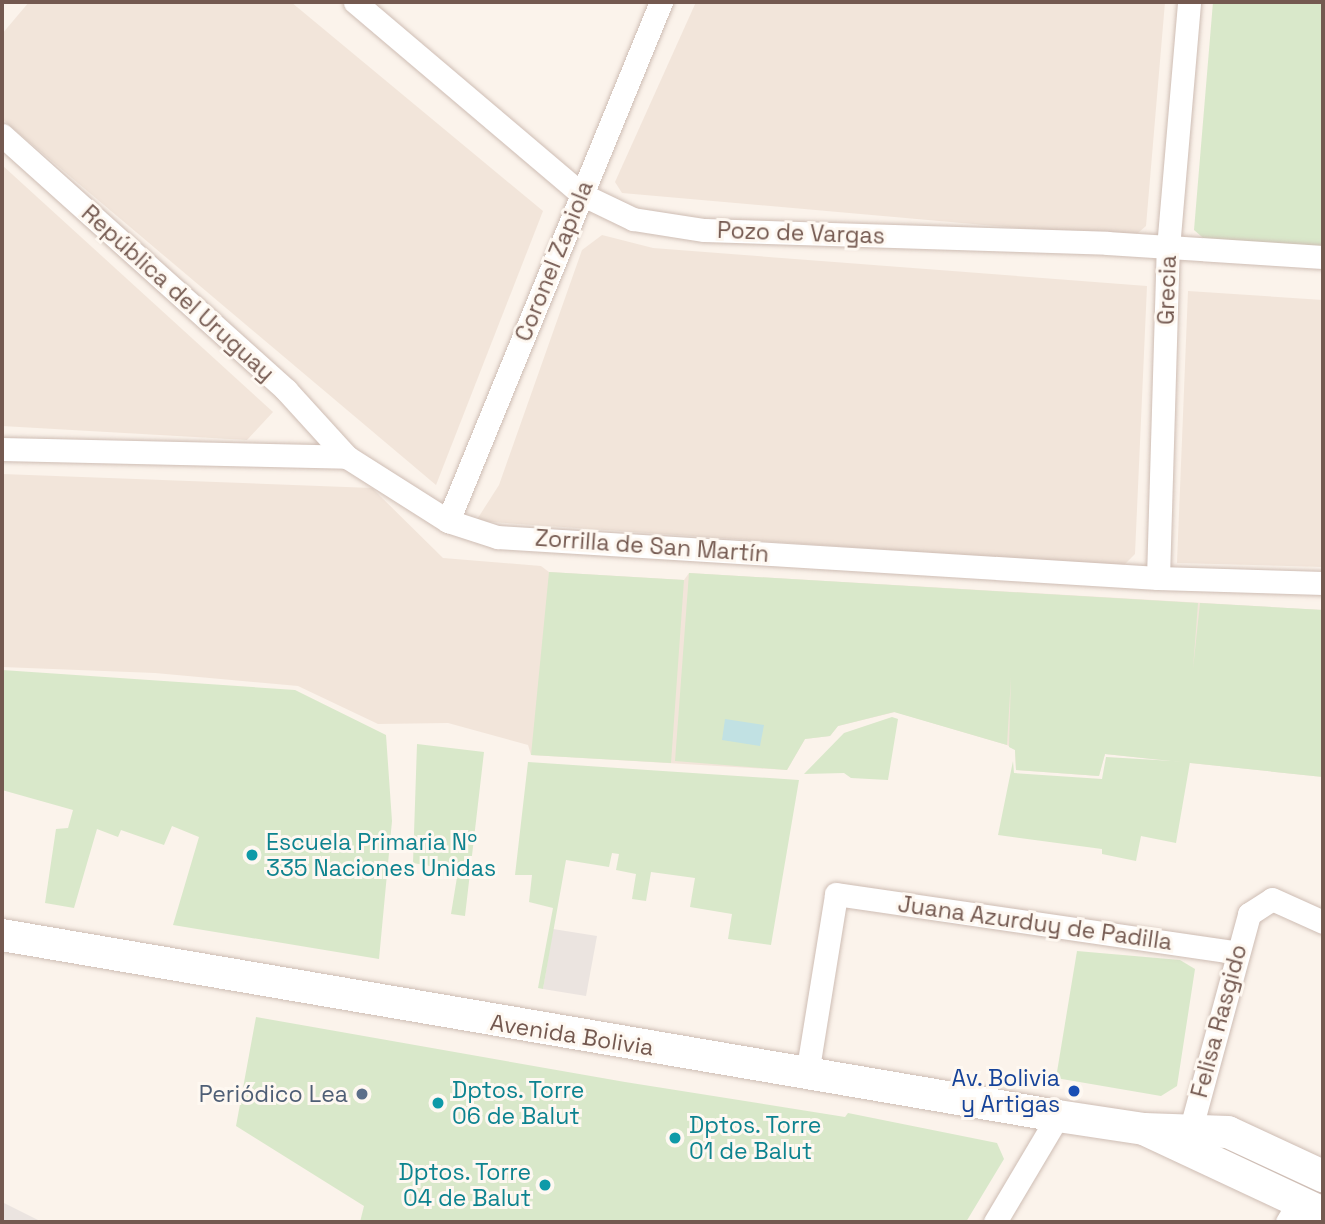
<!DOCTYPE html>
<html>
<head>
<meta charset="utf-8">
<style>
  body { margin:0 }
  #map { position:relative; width:1325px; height:1224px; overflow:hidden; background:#fbf3eb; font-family:"Space Grotesk",sans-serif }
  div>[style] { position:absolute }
  .residential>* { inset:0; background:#f2e5da }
  .industrial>* { inset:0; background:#ebe4e0 }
  .green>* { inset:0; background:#d9e8ca }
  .water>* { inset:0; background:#c1e1e3 }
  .roads { filter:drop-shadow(0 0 2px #cebdb4) drop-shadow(0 0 2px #cebdb4) }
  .street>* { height:23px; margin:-11.5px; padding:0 11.5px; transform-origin:11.5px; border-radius:11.5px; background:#fff }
  .secondary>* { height:32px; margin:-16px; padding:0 16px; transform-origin:16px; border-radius:16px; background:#fff }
  .dots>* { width:19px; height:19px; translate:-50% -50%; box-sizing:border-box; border:4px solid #fef8f1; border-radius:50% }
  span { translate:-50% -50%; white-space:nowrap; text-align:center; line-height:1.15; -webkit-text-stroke:6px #fef8f1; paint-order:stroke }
  .street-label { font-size:23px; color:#745950 }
  .culture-label { font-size:23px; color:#0d838f }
  .left { translate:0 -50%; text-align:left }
  .right { translate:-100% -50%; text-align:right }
  .transit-label { font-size:23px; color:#164399 }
  .service-label { font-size:23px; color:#4e5e75 }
  .frame { position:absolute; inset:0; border:4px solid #745950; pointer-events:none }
</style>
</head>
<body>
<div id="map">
  <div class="residential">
    <i style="clip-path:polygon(29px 2px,291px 2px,543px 211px,436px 485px,2px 119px,2px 34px)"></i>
    <i style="clip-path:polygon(696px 2px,1165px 2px,1146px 226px,1132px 238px,622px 193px,615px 182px)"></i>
    <i style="clip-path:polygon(2px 165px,273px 412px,247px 440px,2px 426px)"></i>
    <i style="clip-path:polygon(602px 235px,653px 248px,1147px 286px,1135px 554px,1123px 566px,476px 521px,499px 485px,582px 250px)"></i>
    <i style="clip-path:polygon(1188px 291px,1323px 300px,1323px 567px,1177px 563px)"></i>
    <i style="clip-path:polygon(2px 474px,372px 488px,443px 558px,541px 566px,549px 572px,684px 580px,689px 573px,1323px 610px,1323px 777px,1105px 754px,1099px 776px,1016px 770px,1015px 750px,1007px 745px,895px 712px,838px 726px,830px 736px,805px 739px,787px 770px,531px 755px,528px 745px,448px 723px,378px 724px,298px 686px,155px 673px,2px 667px)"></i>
  </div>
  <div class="industrial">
    <i style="clip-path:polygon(553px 929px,597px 936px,586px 996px,543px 989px)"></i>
    <i style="clip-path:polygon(2px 1202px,42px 1222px,2px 1222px)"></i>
  </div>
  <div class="green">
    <i style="clip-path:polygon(1213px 2px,1323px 2px,1323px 250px,1209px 243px,1194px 230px)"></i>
    <i style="clip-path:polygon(549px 572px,684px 580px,671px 763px,531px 755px)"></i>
    <i style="clip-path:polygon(689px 573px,1198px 603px,1193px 669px,1200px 603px,1323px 610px,1323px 777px,1105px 754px,1099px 776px,1016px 770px,1015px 750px,1009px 747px,1011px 677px,1007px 745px,894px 712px,838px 726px,830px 736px,805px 739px,787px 770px,675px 761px)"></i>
    <i style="clip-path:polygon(2px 670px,295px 690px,386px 735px,392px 821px,379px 959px,173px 925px,199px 837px,172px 826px,164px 845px,121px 830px,118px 837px,97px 829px,74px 908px,45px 903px,56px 829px,68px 828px,73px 810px,2px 790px)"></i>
    <i style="clip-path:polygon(892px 717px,898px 719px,888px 780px,851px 778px,844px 773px,804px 774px,844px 733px)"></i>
    <i style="clip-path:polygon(417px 744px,484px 752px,465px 916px,451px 914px,458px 871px,413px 863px)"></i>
    <i style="clip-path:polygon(1106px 757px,1190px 762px,1176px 843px,1141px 836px,1136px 861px,1102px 854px,1102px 849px,998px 835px,1013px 761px,1014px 773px,1102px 779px)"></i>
    <i style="clip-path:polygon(528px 762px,799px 780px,771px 945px,728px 939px,732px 914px,690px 907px,695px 878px,651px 872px,646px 901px,632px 899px,636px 874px,616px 870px,619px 854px,612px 853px,609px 867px,566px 860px,543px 989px,538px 988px,553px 908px,529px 902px,532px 875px,515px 875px)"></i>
    <i style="clip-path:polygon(1077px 951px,1180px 960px,1195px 969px,1177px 1086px,1161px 1096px,1056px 1078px)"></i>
    <i style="clip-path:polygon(256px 1017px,625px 1082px,845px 1117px,848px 1113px,997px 1143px,1004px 1159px,966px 1222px,360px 1222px,364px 1206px,236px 1126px)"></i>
  </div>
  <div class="water">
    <i style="clip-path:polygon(725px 719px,764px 725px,760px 746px,722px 740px)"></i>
  </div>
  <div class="roads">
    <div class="street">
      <i style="left:355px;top:2px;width:297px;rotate:40.3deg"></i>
      <i style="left:581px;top:194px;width:58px;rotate:25.7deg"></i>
      <i style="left:633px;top:219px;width:72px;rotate:8.8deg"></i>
      <i style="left:704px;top:230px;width:403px;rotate:1.8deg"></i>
      <i style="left:1107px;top:243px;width:216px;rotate:3.7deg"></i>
      <i style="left:2px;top:135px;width:382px;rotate:41.9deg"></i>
      <i style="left:286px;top:390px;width:91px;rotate:47.7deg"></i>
      <i style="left:2px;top:449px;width:345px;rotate:1.3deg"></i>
      <i style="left:347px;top:457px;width:120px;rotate:32.4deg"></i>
      <i style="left:448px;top:521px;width:52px;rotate:18.1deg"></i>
      <i style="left:497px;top:537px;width:662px;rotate:3.55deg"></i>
      <i style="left:1158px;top:578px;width:165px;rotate:1.7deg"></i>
      <i style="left:448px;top:521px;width:561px;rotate:-67.69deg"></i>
      <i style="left:1158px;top:578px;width:330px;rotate:-88.3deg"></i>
      <i style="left:1168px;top:248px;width:247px;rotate:-85.1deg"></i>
      <i style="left:807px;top:1074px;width:182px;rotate:-80.8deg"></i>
      <i style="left:836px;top:894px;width:403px;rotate:8.3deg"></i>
      <i style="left:1191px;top:1128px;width:222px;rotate:-74.8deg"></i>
      <i style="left:1249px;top:914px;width:27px;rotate:-33deg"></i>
      <i style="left:1272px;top:899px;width:56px;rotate:24.3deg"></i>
      <i style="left:995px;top:1222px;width:123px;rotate:-59.3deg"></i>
      <i style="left:1287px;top:1222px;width:23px;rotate:-59deg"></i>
    </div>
    <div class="secondary">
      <i style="left:2px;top:935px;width:1071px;rotate:9.73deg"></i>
      <i style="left:1058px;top:1116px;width:87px;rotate:8.6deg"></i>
      <i style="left:1144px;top:1129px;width:84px;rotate:2deg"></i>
      <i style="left:1228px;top:1132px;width:105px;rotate:24.9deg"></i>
      <i style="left:1148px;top:1131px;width:193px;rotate:25.1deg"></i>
    </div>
  </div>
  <div class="dots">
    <i style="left:252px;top:855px;background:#0f9aa8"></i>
    <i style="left:1074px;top:1091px;background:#1a4fb4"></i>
    <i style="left:362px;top:1094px;background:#5c6f8a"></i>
    <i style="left:438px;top:1103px;background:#0f9aa8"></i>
    <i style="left:675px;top:1138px;background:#0f9aa8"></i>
    <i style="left:545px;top:1185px;background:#0f9aa8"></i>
  </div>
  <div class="street-label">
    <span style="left:801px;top:233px;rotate:2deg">Pozo de Vargas</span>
    <span style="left:554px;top:261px;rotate:-68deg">Coronel Zapiola</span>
    <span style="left:1167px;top:290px;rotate:-88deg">Grecia</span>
    <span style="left:178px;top:293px;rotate:42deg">República del Uruguay</span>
    <span style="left:652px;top:546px;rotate:4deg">Zorrilla de San Martín</span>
    <span style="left:1035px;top:923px;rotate:8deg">Juana Azurduy de Padilla</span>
    <span style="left:1219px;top:1021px;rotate:-75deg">Felisa Rasgido</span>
    <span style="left:572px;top:1035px;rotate:9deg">Avenida Bolivia</span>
  </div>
  <div class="culture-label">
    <span class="left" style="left:266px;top:855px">Escuela Primaria Nº<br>335 Naciones Unidas</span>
    <span class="left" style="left:452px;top:1103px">Dptos. Torre<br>06 de Balut</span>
    <span class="left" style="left:689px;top:1138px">Dptos. Torre<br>01 de Balut</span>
    <span class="right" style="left:531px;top:1185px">Dptos. Torre<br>04 de Balut</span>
  </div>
  <div class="transit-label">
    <span class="right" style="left:1060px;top:1091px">Av. Bolivia<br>y Artigas</span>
  </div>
  <div class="service-label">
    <span class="right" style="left:348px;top:1094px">Periódico Lea</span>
  </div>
  <div class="frame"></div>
</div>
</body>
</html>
